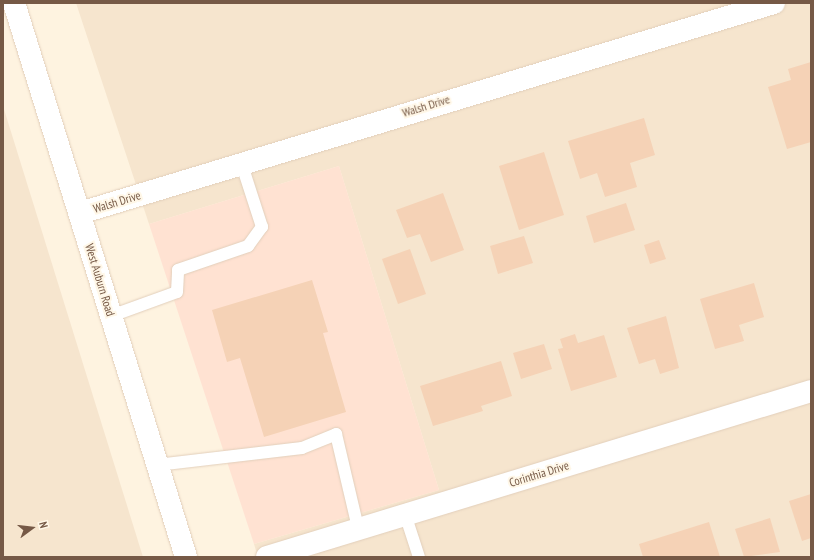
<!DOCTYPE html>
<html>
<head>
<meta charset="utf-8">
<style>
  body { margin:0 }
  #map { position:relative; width:814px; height:560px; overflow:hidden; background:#fef3e0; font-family:"PT Sans Narrow",sans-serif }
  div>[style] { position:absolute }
  .residential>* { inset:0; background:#f6e5ce }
  .commercial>* { inset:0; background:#ffe2d2 }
  .building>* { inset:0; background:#f5d2b6 }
  .roads { filter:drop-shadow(0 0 1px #e2cfbb) drop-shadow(0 0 1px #e2cfbb) }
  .lane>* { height:12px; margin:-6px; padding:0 6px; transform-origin:6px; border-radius:6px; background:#fff }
  .street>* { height:22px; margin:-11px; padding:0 11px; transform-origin:11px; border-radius:11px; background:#fff }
  .secondary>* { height:22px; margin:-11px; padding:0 11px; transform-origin:11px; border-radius:11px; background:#fff }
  span { translate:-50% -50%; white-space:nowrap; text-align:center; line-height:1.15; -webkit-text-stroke:4px #fff7e7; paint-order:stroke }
  .street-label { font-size:12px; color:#765946 }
  .frame { position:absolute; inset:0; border:4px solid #765946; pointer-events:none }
  .north { position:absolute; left:12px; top:508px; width:40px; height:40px; -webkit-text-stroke:3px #fff7e7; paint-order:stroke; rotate:75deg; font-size:11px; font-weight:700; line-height:16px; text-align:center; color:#765946 }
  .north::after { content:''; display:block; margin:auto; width:14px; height:18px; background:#765946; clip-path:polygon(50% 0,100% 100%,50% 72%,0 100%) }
</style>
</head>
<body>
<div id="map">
  <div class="residential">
    <i style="clip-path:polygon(76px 3px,811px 3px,811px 557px,258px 557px,254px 544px,439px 490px,339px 166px,149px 224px)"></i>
    <i style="clip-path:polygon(3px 106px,143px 557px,3px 557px)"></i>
  </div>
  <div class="commercial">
    <i style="clip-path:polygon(339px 166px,439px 490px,254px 544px,149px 224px)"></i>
  </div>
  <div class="building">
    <i style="clip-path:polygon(811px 62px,811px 142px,787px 149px,768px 87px,791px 80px,788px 69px)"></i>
    <i style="clip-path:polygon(644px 118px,655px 155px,630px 163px,637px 187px,605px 197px,597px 173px,580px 179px,568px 141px)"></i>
    <i style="clip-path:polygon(544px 152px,564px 215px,519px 230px,499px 166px)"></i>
    <i style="clip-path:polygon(443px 193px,464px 250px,431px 262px,420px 234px,407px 238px,396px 210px)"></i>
    <i style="clip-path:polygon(626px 203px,635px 230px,594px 243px,586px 216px)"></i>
    <i style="clip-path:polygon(524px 236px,533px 263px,498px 274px,490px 246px)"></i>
    <i style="clip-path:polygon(659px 240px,666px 259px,650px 264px,644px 245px)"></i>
    <i style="clip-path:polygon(410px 249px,426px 294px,398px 304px,382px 259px)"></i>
    <i style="clip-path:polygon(312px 280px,328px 332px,323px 333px,346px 412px,264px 437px,240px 358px,227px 362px,212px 310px)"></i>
    <i style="clip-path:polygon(754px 283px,764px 317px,739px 325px,744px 341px,715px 349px,700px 299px)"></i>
    <i style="clip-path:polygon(666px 316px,679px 368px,660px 374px,655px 359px,639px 364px,627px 328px)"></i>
    <i style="clip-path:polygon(575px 334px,578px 343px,604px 335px,617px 377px,571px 391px,558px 349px,563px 348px,560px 339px)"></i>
    <i style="clip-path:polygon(544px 344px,552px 369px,521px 379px,513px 353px)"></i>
    <i style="clip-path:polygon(501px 361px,512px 396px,481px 406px,483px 411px,433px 426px,420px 386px)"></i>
    <i style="clip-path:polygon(811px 494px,811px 538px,802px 541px,789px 501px)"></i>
    <i style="clip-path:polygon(770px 518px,780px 552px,744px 557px,735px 529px)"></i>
    <i style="clip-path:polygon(709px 522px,720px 557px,643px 557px,639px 544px)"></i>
  </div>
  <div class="roads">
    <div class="lane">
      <i style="left:111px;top:316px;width:70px;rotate:-20deg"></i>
      <i style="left:177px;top:292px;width:22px;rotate:-87deg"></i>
      <i style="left:178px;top:270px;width:74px;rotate:-18.9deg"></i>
      <i style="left:248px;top:246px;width:24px;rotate:-54deg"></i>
      <i style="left:262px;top:227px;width:68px;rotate:-107.9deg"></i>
      <i style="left:157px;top:465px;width:146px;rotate:-6.7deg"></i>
      <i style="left:302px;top:448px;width:37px;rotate:-22deg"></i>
      <i style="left:336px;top:434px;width:97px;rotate:76.8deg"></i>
      <i style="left:405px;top:514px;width:45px;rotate:72deg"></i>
    </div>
    <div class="street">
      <i style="left:80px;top:213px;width:725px;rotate:-16.84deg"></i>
      <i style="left:267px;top:557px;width:569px;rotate:-16.97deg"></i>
    </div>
    <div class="secondary">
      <i style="left:14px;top:3px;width:580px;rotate:72.75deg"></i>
    </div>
  </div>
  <div class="street-label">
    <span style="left:426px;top:106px;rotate:-17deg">Walsh Drive</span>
    <span style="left:117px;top:202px;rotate:-17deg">Walsh Drive</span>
    <span style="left:100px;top:280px;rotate:73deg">West Auburn Road</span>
    <span style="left:539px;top:474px;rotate:-17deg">Corinthia Drive</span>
  </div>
  <div class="frame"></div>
  <div class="north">N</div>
</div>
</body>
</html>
